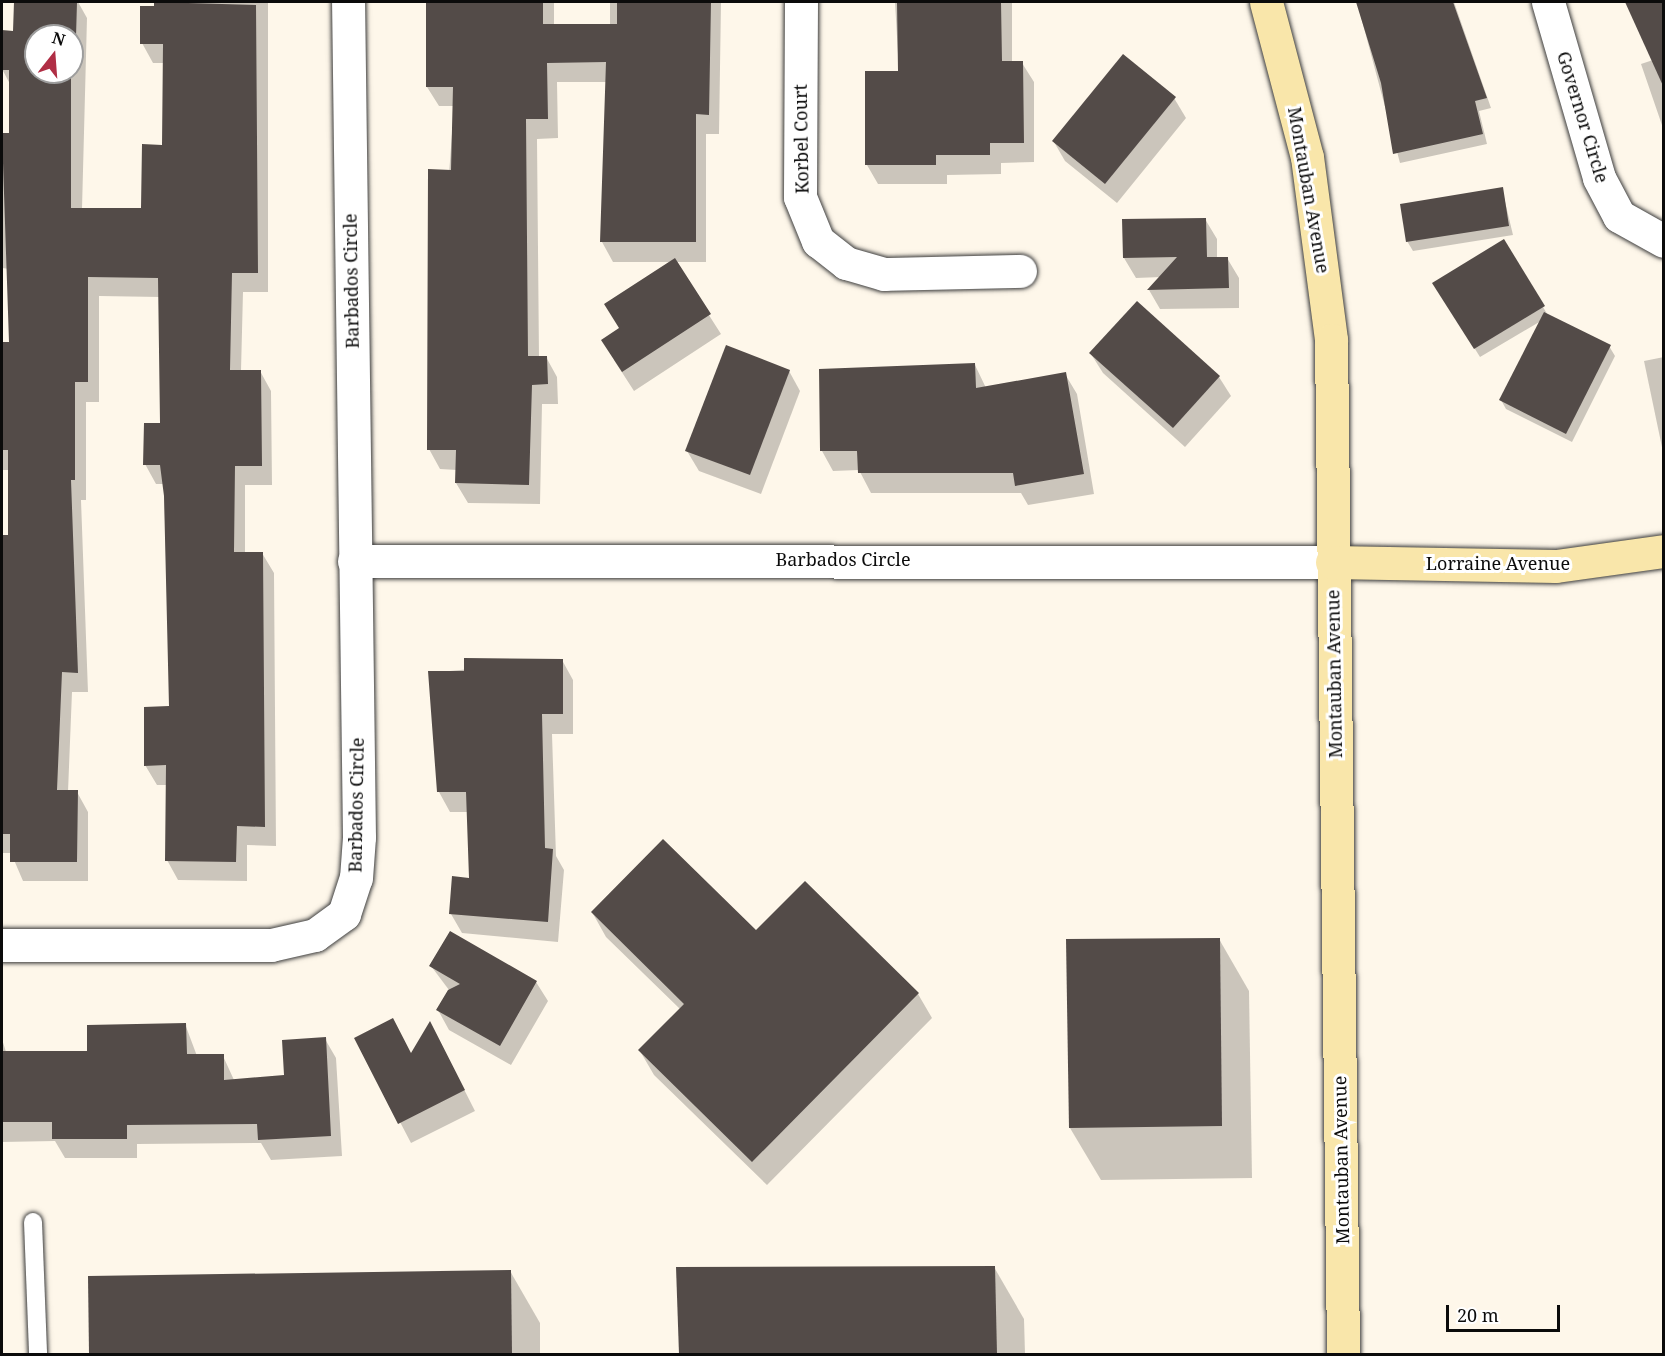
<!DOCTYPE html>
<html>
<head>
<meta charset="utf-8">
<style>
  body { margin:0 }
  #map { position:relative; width:1665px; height:1356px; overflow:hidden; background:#fef7ea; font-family:"Noto Serif",serif }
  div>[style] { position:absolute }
  .shadow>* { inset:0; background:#0003 }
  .building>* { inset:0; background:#534b48 }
  .roads { filter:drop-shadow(0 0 2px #3e3e3e) drop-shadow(0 0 2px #3e3e3e) }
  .lane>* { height:18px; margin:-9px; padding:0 9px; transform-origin:9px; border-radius:9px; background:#fff }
  .street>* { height:33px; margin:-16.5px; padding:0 16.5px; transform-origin:16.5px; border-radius:16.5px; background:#fff }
  .secondary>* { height:33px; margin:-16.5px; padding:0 16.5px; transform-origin:16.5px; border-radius:16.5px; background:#f9e6aa }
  span { translate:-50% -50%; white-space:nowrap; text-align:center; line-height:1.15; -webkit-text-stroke:6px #fff; paint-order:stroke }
  .street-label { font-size:18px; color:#0b0b0b }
  .frame { position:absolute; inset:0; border:3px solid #0b0b0b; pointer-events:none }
  .north { position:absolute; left:24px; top:24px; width:60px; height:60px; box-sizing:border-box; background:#fff; border:2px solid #9d9d9d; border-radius:50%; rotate:17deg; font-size:16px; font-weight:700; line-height:24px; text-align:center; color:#0b0b0b }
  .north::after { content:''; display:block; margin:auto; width:21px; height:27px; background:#b02e45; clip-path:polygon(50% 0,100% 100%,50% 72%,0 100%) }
  .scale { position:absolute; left:1446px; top:1305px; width:114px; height:27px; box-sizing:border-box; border:3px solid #0b0b0b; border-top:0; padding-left:8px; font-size:18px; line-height:21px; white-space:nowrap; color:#0b0b0b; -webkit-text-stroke:4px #fff; paint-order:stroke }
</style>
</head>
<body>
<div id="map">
  <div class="shadow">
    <i style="clip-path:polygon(evenodd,16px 2px,78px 2px,87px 18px,82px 209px,143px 210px,163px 146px,164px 63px,153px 63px,142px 43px,156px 2px,268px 2px,268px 292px,243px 292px,241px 371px,260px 371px,271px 391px,272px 485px,245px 485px,245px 553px,262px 553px,274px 573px,276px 846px,247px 845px,247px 881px,178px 880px,167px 860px,168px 785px,157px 785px,145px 765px,170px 708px,164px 484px,156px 484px,145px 464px,162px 424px,160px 297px,99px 296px,99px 402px,86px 402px,86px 500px,81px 500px,88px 692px,72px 692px,68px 792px,77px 792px,88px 812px,88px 881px,23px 881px,11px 853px,2px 853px,2px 536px,9px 536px,10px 470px,2px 470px,2px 344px,10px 344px,10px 269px,2px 268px,2px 135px,10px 135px,10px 84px,2px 69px,3px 32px,15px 32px,16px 2px,36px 36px,72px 36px,72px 72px,36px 72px,36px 36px)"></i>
    <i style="clip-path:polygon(428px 2px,554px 2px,554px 26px,610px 25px,610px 2px,721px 2px,719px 134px,706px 134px,706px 262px,675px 262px,721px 334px,634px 391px,614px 360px,620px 329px,672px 262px,613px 262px,602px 242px,607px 82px,557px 82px,558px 138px,537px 139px,539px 357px,546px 357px,557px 377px,558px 404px,542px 404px,540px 504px,468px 503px,456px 483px,457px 470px,440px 469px,429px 449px,454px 106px,439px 106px,427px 87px)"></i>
    <i style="clip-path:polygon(895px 2px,1012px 2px,1012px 63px,1022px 63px,1034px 82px,1034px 162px,1001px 163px,1001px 174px,947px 175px,947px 184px,878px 184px,867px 165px,899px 72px)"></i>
    <i style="clip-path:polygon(1357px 2px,1454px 2px,1491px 108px,1479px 111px,1487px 144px,1400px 163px)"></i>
    <i style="clip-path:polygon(1627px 2px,1664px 2px,1664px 131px,1641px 64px,1653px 60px)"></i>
    <i style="clip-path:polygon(1174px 98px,1186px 118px,1117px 203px,1065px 161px,1054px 142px)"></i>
    <i style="clip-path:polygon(1502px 189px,1513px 235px,1413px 251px,1407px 241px)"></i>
    <i style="clip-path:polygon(1205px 219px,1217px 239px,1217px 258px,1227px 258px,1239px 278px,1239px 308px,1160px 309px,1149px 290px,1161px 277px,1136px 278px,1124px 258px)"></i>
    <i style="clip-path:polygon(1503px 241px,1549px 317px,1609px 346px,1615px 356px,1572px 442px,1506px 409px,1501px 400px,1541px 321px,1480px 357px,1440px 293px)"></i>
    <i style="clip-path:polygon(1091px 354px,1219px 377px,1231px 396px,1185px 447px,1103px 373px)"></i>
    <i style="clip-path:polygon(1664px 357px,1664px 451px,1663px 452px,1644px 361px)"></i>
    <i style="clip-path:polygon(975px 365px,986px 388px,1065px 374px,1077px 394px,1094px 494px,1028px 505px,1021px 493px,871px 493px,859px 470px,833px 471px,822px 451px)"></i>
    <i style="clip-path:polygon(789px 371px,800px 391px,761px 494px,699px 471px,687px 451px)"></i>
    <i style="clip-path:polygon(562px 660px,573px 680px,573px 734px,552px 734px,556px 856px,564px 870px,558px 942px,462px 933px,451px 914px,470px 880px,468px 812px,450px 812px,439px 792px,430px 673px)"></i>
    <i style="clip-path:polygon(592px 912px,756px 932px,918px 994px,932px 1018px,767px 1185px,654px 1075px,640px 1051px,680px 1009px,606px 937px)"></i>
    <i style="clip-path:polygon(1219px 939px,1249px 991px,1252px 1178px,1101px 1180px,1070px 1128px)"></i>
    <i style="clip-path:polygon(431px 966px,536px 982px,548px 1001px,511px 1065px,449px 1030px,438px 1010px,449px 990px)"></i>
    <i style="clip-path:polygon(185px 1024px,197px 1056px,223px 1056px,234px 1080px,286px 1077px,325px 1039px,336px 1058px,342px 1156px,271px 1160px,261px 1143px,137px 1144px,137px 1158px,65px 1158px,55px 1141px,2px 1142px,2px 1039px,6px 1052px,88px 1052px)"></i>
    <i style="clip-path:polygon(356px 1038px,411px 1055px,440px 1042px,475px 1111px,411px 1143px)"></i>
    <i style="clip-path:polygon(994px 1267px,1024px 1319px,1025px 1354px,680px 1354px,678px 1269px)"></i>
    <i style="clip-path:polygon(510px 1271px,540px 1323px,540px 1354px,90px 1354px,89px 1278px)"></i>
  </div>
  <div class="building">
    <i style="clip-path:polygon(14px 2px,77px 2px,75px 72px,72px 36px,36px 36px,36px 72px,71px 72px,71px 208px,141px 208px,142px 144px,162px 145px,163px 44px,140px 44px,140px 6px,154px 6px,154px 2px,256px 5px,258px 273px,232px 273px,230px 370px,261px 370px,262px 466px,235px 466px,234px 552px,263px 552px,265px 827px,237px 826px,236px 862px,165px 861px,166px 765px,144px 766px,144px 707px,169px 706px,164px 496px,160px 465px,143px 465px,144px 423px,160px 423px,158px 278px,88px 277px,88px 382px,75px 382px,75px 480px,71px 480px,78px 673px,62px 672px,57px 790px,78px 790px,77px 862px,10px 862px,10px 834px,2px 834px,2px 535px,8px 535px,8px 450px,2px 450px,2px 342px,9px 342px,2px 133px,9px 133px,9px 70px,2px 70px,2px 30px,13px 31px)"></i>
    <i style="clip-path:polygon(426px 2px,543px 2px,543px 24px,617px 24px,617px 2px,711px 2px,709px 115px,696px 114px,696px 242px,600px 242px,606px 62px,547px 63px,548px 119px,526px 119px,528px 356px,547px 356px,548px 384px,532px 385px,529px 485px,455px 483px,456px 450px,427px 450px,428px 169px,451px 170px,453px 87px,426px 87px)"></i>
    <i style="clip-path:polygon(897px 2px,1001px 2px,1002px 61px,1023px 61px,1024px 143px,990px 143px,990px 155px,936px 155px,936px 165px,865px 165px,865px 71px,898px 71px)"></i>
    <i style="clip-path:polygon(1356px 2px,1453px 2px,1487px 98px,1475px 101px,1483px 134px,1393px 154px,1381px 83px)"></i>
    <i style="clip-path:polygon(1625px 2px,1664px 2px,1664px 88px)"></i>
    <i style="clip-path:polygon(1123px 54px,1176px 97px,1105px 184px,1052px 141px)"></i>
    <i style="clip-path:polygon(1503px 187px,1509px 226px,1406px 242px,1400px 204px)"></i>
    <i style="clip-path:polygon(1206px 218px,1207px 257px,1228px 257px,1229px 288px,1147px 290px,1177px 257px,1123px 258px,1122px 219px)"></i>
    <i style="clip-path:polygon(1504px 239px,1545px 306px,1474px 349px,1432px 283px)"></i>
    <i style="clip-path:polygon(675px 258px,711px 314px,622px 372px,601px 340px,619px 328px,604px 304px)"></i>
    <i style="clip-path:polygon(1137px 301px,1220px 376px,1173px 428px,1089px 353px)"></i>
    <i style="clip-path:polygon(1544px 312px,1611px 345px,1566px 434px,1499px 400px)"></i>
    <i style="clip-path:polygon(726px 345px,790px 370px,750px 475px,685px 451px)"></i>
    <i style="clip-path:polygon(975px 363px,976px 388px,1066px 372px,1084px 474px,1015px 486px,1013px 473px,858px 473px,857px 451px,820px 451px,819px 369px)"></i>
    <i style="clip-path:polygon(464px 658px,563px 659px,563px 714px,542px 714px,545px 848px,553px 849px,548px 922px,449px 914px,452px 876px,469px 878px,466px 792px,437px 792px,428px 671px,464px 671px)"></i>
    <i style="clip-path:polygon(663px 839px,756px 930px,805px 881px,919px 993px,752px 1162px,638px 1050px,684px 1004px,591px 912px)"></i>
    <i style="clip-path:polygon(450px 931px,537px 981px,500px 1046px,436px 1010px,448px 990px,460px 984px,429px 966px)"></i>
    <i style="clip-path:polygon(1220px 938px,1222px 1126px,1069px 1128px,1066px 939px)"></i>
    <i style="clip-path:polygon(393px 1018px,411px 1053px,430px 1021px,465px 1090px,398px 1124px,354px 1038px)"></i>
    <i style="clip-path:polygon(186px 1023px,187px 1054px,224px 1054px,224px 1080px,284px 1075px,282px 1040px,326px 1037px,331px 1136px,258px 1140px,257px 1124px,127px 1125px,127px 1139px,52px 1139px,52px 1122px,2px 1122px,2px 1051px,87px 1051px,87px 1025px)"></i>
    <i style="clip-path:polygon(995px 1266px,997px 1354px,679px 1354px,676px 1267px)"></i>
    <i style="clip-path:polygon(511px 1270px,512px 1354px,89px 1354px,88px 1276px)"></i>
  </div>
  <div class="roads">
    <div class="lane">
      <i style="left:33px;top:1222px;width:132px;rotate:87.8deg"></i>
    </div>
    <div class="street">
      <i style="left:801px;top:2px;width:195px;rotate:90.3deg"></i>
      <i style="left:800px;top:197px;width:48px;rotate:67.8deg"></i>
      <i style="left:818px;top:241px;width:36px;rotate:38deg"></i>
      <i style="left:846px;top:263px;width:40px;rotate:16deg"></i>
      <i style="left:884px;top:274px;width:136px;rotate:-1.3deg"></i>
      <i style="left:1548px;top:2px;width:183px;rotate:73.8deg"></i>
      <i style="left:1599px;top:178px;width:43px;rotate:62.2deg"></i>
      <i style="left:1619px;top:216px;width:51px;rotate:29.1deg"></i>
      <i style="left:354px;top:561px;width:978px;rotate:0.06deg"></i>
      <i style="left:2px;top:945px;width:269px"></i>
      <i style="left:271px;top:945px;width:45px;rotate:-12.8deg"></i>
      <i style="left:315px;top:935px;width:36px;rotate:-36deg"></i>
      <i style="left:344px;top:914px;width:38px;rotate:-72deg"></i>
      <i style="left:356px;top:878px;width:41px;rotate:-85.8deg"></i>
      <i style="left:359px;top:837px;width:835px;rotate:-90.75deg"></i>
    </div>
    <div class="secondary">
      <i style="left:1266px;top:2px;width:160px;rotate:75.2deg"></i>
      <i style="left:1307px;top:157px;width:185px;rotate:82.5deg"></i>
      <i style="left:1331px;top:340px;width:1014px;rotate:89.32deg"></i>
      <i style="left:1332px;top:562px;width:224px;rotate:1deg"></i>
      <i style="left:1556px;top:566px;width:109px;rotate:-7.9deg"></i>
    </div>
  </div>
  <div class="street-label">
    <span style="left:1583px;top:117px;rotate:73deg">Governor Circle</span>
    <span style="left:801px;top:139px;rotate:-91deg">Korbel Court</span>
    <span style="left:1309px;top:190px;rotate:80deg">Montauban Avenue</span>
    <span style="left:351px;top:281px;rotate:-91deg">Barbados Circle</span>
    <span style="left:843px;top:559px">Barbados Circle</span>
    <span style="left:1498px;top:563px">Lorraine Avenue</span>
    <span style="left:1334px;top:674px;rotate:-91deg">Montauban Avenue</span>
    <span style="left:356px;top:805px;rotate:-89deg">Barbados Circle</span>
    <span style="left:1341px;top:1160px;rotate:-91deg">Montauban Avenue</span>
  </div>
  <div class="frame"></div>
  <div class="north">N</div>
  <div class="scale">20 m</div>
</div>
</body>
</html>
